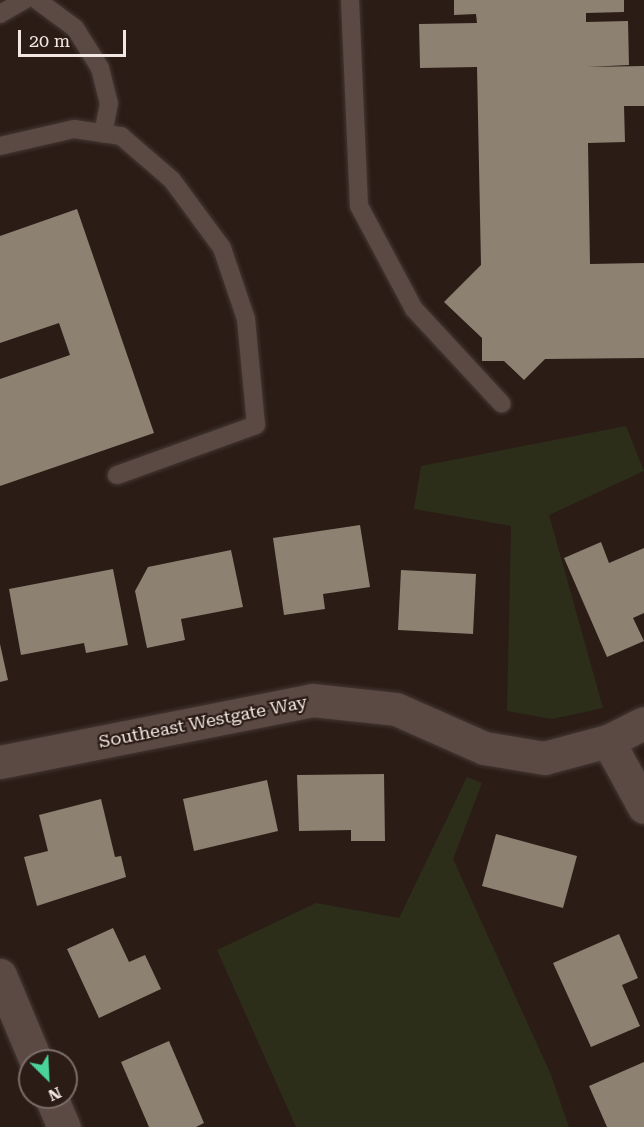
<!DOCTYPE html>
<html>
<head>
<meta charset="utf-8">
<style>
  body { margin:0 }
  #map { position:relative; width:644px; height:1127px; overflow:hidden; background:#2b1c16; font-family:"Roboto Serif",serif }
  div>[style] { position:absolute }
  .green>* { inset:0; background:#2c2e1a }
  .building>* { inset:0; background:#8d8172 }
  .roads { filter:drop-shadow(0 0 2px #443834) drop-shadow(0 0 2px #443834) }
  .lane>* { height:18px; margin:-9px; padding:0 9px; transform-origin:9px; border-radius:9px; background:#5b4943 }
  .street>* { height:33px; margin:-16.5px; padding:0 16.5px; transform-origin:16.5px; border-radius:16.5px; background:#5b4943 }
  span { translate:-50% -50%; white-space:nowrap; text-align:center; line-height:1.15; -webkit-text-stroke:4.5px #2b1c16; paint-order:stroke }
  .street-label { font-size:18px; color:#f2e7e3 }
  .north { position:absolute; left:18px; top:1049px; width:60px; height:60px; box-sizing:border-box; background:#2b1c16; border:2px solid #7b6d68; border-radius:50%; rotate:156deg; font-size:16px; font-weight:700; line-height:24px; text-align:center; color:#f2e7e3 }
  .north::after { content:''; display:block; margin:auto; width:21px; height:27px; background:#4ad49c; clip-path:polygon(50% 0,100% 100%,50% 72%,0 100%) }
  .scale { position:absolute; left:18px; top:30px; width:108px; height:27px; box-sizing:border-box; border:3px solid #f2e7e3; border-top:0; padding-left:8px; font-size:18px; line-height:21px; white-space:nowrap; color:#f2e7e3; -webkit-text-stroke:4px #2b1c16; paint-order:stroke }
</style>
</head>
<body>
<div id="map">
  <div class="green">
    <i style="clip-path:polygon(626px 426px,644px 471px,549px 515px,603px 708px,552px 719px,507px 711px,511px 526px,414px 509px,421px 466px)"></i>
    <i style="clip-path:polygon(467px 777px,482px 783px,453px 859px,551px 1075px,569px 1127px,296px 1127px,217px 950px,316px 903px,399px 918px)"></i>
  </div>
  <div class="building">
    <i style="clip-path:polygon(454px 0,624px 0,624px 12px,586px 13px,586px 22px,628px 21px,629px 65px,587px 67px,644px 66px,644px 106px,624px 106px,625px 142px,588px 143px,590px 264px,644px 263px,644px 358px,545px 359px,524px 380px,504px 361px,482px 361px,482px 338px,444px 302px,481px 265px,477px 67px,420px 68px,419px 24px,477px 23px,476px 14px,454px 15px)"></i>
    <i style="clip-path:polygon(77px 209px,154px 433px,0 486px,0 379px,70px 355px,59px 323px,0 343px,0 236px)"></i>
    <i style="clip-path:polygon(360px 525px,370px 587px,323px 594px,325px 609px,284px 615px,273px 538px)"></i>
    <i style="clip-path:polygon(601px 542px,609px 563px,644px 548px,644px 613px,633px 618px,644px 641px,607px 657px,564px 558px)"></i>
    <i style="clip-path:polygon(231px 550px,243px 607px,181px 619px,185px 640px,147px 648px,135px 591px,148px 567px)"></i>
    <i style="clip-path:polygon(113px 569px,128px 645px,86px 653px,84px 643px,21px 655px,9px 589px)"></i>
    <i style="clip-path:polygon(401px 570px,476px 574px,473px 634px,398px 630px)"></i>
    <i style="clip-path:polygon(0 644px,8px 680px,0 682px)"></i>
    <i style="clip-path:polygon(384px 774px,385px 841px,351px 841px,351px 830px,299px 831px,297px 775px)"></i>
    <i style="clip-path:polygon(267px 780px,278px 831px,194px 851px,183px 799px)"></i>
    <i style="clip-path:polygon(101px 799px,115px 857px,121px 856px,126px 877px,37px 906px,24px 857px,48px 851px,39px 815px)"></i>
    <i style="clip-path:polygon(496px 834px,577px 856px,563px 908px,482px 886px)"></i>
    <i style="clip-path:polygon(113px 928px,129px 962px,145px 955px,161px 989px,99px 1018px,67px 949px)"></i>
    <i style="clip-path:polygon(619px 934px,638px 978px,622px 985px,640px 1026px,591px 1047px,553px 963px)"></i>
    <i style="clip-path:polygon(169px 1041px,204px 1123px,196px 1127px,149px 1127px,121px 1062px)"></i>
    <i style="clip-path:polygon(644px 1062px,644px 1127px,607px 1127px,589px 1086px)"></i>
  </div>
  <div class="roads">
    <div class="lane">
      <i style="left:37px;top:0;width:47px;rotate:36.4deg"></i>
      <i style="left:75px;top:28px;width:47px;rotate:58deg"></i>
      <i style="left:100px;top:68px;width:36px;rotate:76deg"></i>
      <i style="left:109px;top:103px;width:31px;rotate:101deg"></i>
      <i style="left:350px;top:0;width:206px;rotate:87.5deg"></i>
      <i style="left:359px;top:206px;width:117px;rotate:61.9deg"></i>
      <i style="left:414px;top:309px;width:129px;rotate:47.2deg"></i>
      <i style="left:0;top:14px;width:28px;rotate:-30deg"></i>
      <i style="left:0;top:146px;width:76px;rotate:-12.9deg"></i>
      <i style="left:74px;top:129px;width:48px;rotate:8.5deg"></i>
      <i style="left:121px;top:136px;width:67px;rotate:40.8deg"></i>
      <i style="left:172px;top:180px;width:84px;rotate:53.7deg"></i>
      <i style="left:222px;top:248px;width:75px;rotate:71.3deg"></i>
      <i style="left:246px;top:319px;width:106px;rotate:84.6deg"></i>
      <i style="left:256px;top:425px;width:148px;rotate:160.2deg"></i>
    </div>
    <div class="street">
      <i style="left:608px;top:741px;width:75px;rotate:61.4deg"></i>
      <i style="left:0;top:762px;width:318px;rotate:-11.2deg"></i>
      <i style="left:312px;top:700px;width:84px;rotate:6.1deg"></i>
      <i style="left:396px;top:709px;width:96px;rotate:23.9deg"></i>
      <i style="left:484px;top:748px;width:61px;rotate:9.5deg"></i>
      <i style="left:544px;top:758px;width:66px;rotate:-14.9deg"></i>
      <i style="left:608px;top:741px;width:40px;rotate:-26.6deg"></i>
      <i style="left:0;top:975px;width:93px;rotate:67.3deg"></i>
      <i style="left:51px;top:1097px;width:33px;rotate:67deg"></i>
    </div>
  </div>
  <div class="street-label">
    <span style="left:203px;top:722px;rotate:-11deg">Southeast Westgate Way</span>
  </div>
  <div class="north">N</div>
  <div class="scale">20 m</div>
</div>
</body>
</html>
